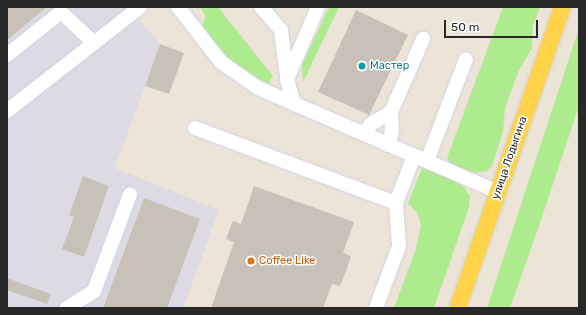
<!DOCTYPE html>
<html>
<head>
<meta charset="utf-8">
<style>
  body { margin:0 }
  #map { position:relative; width:586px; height:315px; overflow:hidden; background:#ede4d8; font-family:Rubik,sans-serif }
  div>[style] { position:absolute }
  .industrial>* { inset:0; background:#dddae4 }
  .green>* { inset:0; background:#aeea8e }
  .building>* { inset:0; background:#c8c1b8 }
  .roads { filter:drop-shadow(0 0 1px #cdd2e3) drop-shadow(0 0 1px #cdd2e3) }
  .minor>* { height:14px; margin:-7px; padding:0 7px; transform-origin:7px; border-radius:7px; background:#fff }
  .major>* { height:17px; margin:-8.5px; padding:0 8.5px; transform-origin:8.5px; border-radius:8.5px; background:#ffd44b }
  .dots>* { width:11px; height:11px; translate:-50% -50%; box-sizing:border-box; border:2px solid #fff; border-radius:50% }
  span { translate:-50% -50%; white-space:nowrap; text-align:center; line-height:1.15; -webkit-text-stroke:3px #fff; paint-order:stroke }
  .culture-label { font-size:11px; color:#0d838f }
  .left { translate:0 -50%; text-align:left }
  .street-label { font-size:11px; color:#282828 }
  .food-label { font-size:11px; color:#c56008 }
  .frame { position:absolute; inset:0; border:8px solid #282828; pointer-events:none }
  .scale { position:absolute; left:444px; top:20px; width:94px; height:18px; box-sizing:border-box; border:2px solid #282828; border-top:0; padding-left:5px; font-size:12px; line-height:14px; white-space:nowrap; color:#282828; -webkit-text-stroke:3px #fff; paint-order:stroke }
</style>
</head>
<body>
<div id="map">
  <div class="industrial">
    <i style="clip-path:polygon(7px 7px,128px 7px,160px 44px,115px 168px,219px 210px,183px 308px,7px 308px)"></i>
  </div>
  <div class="green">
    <i style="clip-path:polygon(200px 7px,218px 7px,273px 76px,268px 84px,226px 58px,202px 26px,206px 16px)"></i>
    <i style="clip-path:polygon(329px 7px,339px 7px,303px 82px,302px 65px)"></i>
    <i style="clip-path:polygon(503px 7px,540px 7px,533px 25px,532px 48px,519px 70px,505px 108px,503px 132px,492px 166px,487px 171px,472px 173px,451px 164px,447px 158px)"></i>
    <i style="clip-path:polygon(579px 28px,579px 106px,538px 229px,510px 308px,487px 308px)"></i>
    <i style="clip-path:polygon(422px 168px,452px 179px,464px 187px,470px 196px,469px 207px,434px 308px,394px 308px,416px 249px,421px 225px,417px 213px,408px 203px)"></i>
  </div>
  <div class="building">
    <i style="clip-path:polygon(7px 7px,47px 7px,7px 40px)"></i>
    <i style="clip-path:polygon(356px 10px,408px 35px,369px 115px,318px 92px)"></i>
    <i style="clip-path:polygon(160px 44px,184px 53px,169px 94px,145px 86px)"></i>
    <i style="clip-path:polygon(83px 176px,109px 186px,84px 257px,62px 249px,74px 217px,69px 215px)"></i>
    <i style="clip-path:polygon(254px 186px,354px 222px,343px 253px,351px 256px,346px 271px,340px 286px,332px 284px,323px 308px,211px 308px,234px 242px,226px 239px,233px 221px,241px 224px)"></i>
    <i style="clip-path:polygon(144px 198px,200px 219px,167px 308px,103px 308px)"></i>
    <i style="clip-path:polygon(7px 278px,51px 294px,47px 304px,7px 290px)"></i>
  </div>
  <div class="roads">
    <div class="minor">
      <i style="left:178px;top:7px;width:70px;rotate:52deg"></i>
      <i style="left:221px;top:62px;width:45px;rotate:35.1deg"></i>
      <i style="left:258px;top:88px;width:262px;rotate:23.4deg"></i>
      <i style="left:261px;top:7px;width:30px;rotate:49deg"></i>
      <i style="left:281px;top:30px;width:47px;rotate:82.7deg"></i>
      <i style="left:7px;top:55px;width:69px;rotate:-38.5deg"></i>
      <i style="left:61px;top:12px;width:44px;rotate:43.2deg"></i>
      <i style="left:294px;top:104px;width:26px;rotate:-106deg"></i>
      <i style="left:287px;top:79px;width:78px;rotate:-66.7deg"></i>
      <i style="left:7px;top:111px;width:169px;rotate:-38deg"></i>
      <i style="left:195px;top:128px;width:215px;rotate:20.5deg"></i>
      <i style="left:396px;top:203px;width:50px;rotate:-69deg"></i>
      <i style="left:364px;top:134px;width:12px;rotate:-55deg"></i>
      <i style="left:371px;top:124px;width:23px;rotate:-31deg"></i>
      <i style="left:388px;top:145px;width:15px;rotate:-74deg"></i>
      <i style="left:392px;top:131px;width:19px;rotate:-93deg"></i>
      <i style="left:391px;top:112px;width:80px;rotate:-66.3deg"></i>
      <i style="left:427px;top:161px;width:109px;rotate:-69.1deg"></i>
      <i style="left:67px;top:308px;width:32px;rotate:-32deg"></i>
      <i style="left:94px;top:291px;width:103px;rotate:-69.6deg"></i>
      <i style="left:376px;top:308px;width:66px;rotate:-69.6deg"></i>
      <i style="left:399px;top:246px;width:43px;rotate:-94deg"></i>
    </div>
    <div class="major">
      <i style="left:457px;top:308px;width:319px;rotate:-70.8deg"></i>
    </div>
  </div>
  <div class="dots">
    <i style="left:362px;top:66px;background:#0f9aa8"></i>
    <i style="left:251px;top:261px;background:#e8710a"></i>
  </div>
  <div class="culture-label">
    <span class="left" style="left:370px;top:66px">Мастер</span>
  </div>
  <div class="street-label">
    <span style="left:510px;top:158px;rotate:-71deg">улица Лодыгина</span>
  </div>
  <div class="food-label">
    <span class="left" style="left:259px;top:261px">Coffee Like</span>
  </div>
  <div class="frame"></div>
  <div class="scale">50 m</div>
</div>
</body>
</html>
